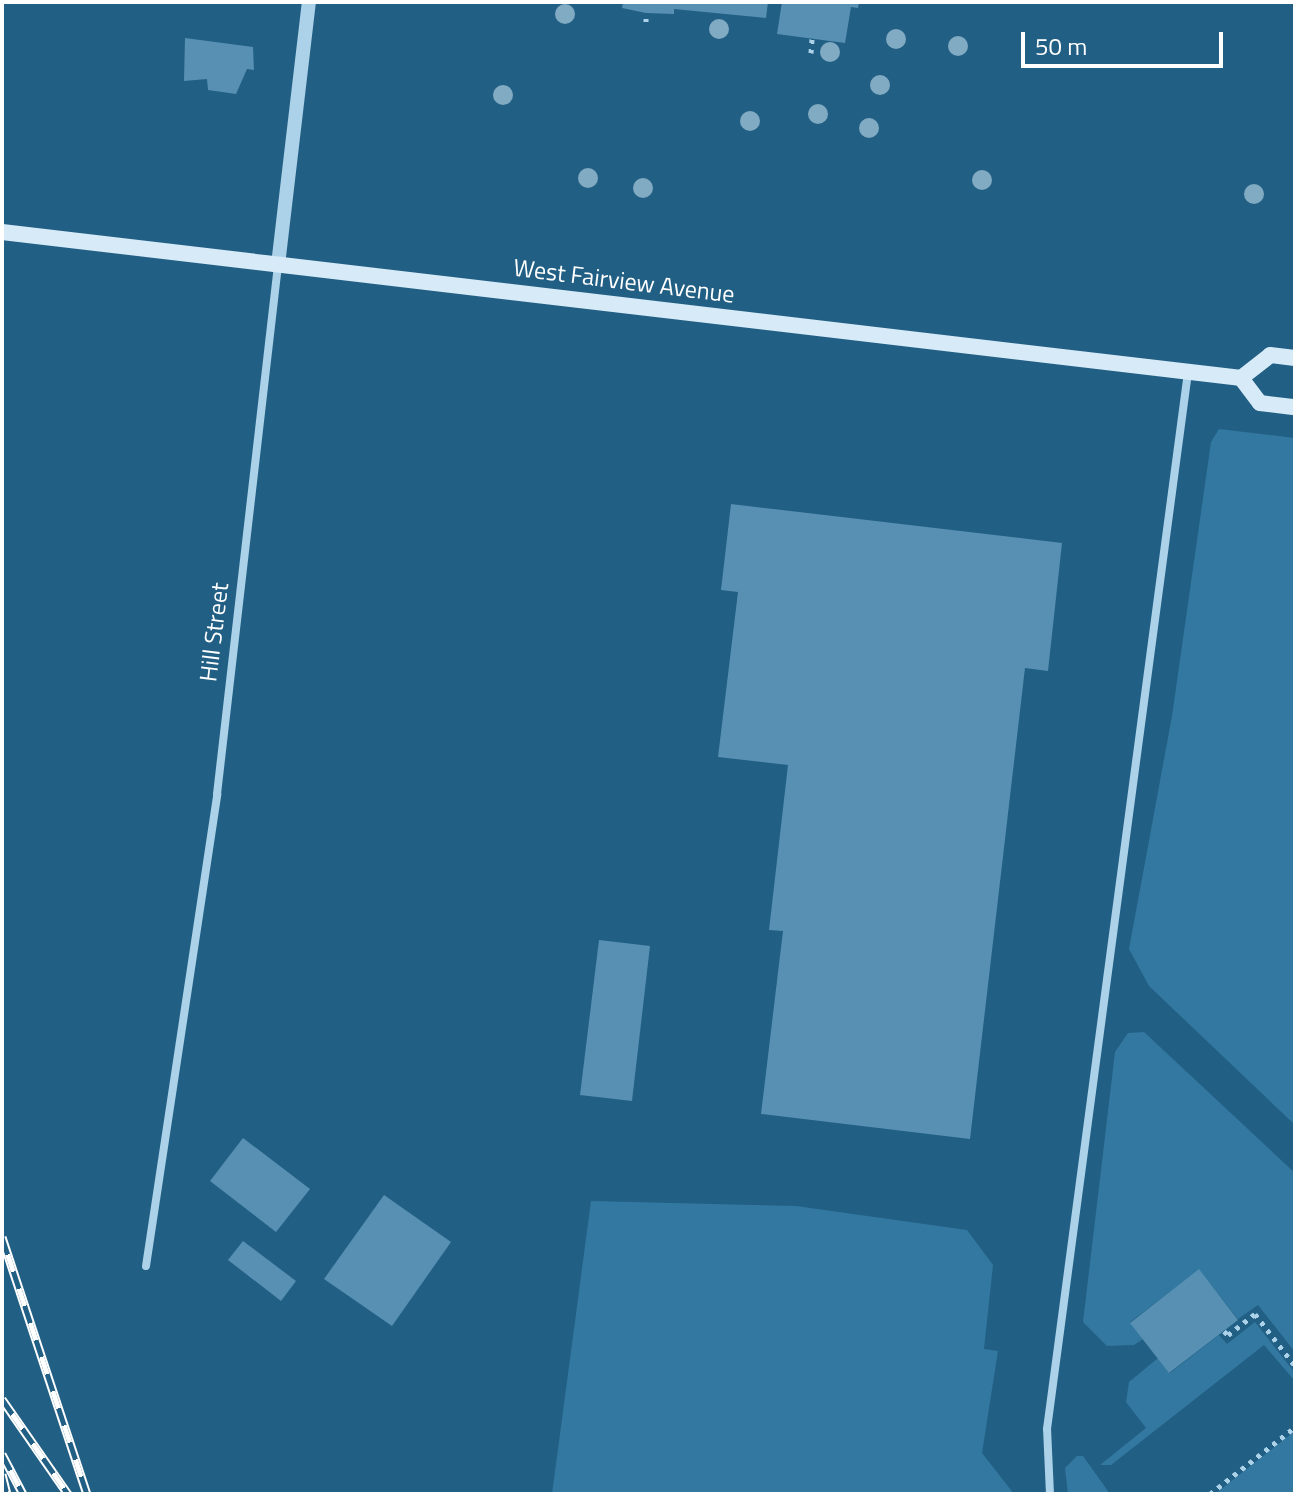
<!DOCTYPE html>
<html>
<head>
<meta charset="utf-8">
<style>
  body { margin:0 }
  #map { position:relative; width:1297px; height:1496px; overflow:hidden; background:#225f84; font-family:"Titillium Web",sans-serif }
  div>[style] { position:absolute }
  .green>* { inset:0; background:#3378a0 }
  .building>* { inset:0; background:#5790b2 }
  .path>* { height:5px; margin-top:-2.5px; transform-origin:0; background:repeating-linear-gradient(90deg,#abd2e8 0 4px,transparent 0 10px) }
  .minor>* { height:8px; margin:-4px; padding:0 4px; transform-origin:4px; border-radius:4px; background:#abd2e8 }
  .tertiary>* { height:14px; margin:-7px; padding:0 7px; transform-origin:7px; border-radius:7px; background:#abd2e8 }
  .secondary>* { height:16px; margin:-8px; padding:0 8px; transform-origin:8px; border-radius:8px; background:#d6eaf7 }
  .rail>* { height:9px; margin-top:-4.5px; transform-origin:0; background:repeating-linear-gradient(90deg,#225f84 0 18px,#fff 0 36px); box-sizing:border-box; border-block:2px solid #fff }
  .trees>* { width:20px; height:20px; margin:-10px; border-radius:50%; background:#81aac3 }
  span { translate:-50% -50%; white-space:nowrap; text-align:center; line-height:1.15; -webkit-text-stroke:6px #225f84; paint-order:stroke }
  .street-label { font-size:24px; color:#fff }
  .frame { position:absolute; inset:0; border:4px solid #fff; pointer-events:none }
  .scale { position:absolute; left:1021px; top:32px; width:202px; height:36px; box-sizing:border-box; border:4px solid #fff; border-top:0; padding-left:10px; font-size:24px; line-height:28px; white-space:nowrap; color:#fff; -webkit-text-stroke:6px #225f84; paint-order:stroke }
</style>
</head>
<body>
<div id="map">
  <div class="green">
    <i style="clip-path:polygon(1219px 429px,1295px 438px,1295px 1125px,1149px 986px,1129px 949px,1172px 716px,1211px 442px)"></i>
    <i style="clip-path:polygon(1144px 1032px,1295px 1173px,1295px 1352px,1258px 1305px,1238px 1319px,1199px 1270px,1130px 1322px,1143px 1339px,1134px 1345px,1107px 1346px,1083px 1322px,1115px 1052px,1128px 1033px)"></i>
    <i style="clip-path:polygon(591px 1201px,796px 1206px,967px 1230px,993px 1265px,984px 1349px,998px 1351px,982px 1453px,1014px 1494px,552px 1494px)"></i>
    <i style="clip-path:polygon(1255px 1322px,1295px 1373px,1295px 1381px,1264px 1345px,1111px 1465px,1100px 1465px,1146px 1428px,1126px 1402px,1129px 1382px,1158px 1358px,1170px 1373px,1219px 1335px,1227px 1344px)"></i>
    <i style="clip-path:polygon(1295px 1431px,1295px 1494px,1215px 1494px)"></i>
    <i style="clip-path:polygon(1077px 1456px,1083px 1456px,1110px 1494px,1068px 1494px,1065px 1468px)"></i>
  </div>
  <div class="building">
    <i style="clip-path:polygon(623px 2px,768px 2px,766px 18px,674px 9px,674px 14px,646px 13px,622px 8px)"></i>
    <i style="clip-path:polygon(782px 2px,859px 2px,858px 8px,851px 7px,845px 43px,777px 34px)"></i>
    <i style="clip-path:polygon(185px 38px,253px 47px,254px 70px,247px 69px,236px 94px,208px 90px,207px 79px,184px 81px)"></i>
    <i style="clip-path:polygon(731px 504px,1062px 543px,1048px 671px,1025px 668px,970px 1139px,761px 1114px,783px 931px,769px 930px,788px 765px,718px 757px,738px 592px,721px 590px)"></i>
    <i style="clip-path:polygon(599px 940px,650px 946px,632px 1101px,580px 1095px)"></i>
    <i style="clip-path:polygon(243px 1138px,310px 1189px,276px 1232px,210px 1181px)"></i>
    <i style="clip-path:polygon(384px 1195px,451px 1242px,392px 1326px,324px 1279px)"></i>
    <i style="clip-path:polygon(243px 1241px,296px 1281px,281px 1301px,228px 1260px)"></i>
    <i style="clip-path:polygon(1199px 1269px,1238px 1320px,1169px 1373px,1130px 1323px)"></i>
  </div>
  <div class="path">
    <i style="left:646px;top:22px;width:9px;rotate:-90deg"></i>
    <i style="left:811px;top:53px;width:14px;rotate:-86deg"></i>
    <i style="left:1224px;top:1331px;width:6px;rotate:45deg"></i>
    <i style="left:1228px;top:1335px;width:34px;rotate:-38deg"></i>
    <i style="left:1255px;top:1314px;width:66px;rotate:52.4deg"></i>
    <i style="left:1210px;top:1494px;width:108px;rotate:-38.2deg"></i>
  </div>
  <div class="minor">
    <i style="left:146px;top:1266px;width:477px;rotate:-81.4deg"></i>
    <i style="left:217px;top:794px;width:533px;rotate:-83.42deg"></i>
    <i style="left:1050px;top:1494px;width:65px;rotate:-92.6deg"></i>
    <i style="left:1047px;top:1429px;width:1066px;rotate:-82.4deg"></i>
  </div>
  <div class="tertiary">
    <i style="left:278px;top:265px;width:265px;rotate:-83.3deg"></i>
  </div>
  <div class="secondary">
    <i style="left:2px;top:232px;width:1248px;rotate:6.72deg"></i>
    <i style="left:1241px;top:378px;width:37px;rotate:-38deg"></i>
    <i style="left:1270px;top:355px;width:25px;rotate:7deg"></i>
    <i style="left:1241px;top:378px;width:31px;rotate:53deg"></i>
    <i style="left:1260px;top:403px;width:35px;rotate:7deg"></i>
  </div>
  <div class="rail">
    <i style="left:2px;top:1237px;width:271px;rotate:71.7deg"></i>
    <i style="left:2px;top:1399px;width:116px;rotate:55.2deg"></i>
    <i style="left:2px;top:1454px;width:45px;rotate:62.3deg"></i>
    <i style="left:2px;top:1474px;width:21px;rotate:76deg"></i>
  </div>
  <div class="trees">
    <i style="left:565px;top:14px"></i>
    <i style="left:719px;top:29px"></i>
    <i style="left:896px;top:39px"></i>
    <i style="left:958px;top:46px"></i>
    <i style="left:830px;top:52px"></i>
    <i style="left:880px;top:85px"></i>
    <i style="left:503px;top:95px"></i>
    <i style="left:818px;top:114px"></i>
    <i style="left:750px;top:121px"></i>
    <i style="left:869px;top:128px"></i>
    <i style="left:588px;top:178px"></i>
    <i style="left:982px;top:180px"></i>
    <i style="left:643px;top:188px"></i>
    <i style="left:1254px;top:194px"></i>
  </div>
  <div class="street-label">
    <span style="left:624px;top:281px;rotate:7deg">West Fairview Avenue</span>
    <span style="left:214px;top:632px;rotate:-83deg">Hill Street</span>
  </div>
  <div class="frame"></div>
  <div class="scale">50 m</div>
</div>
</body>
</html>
